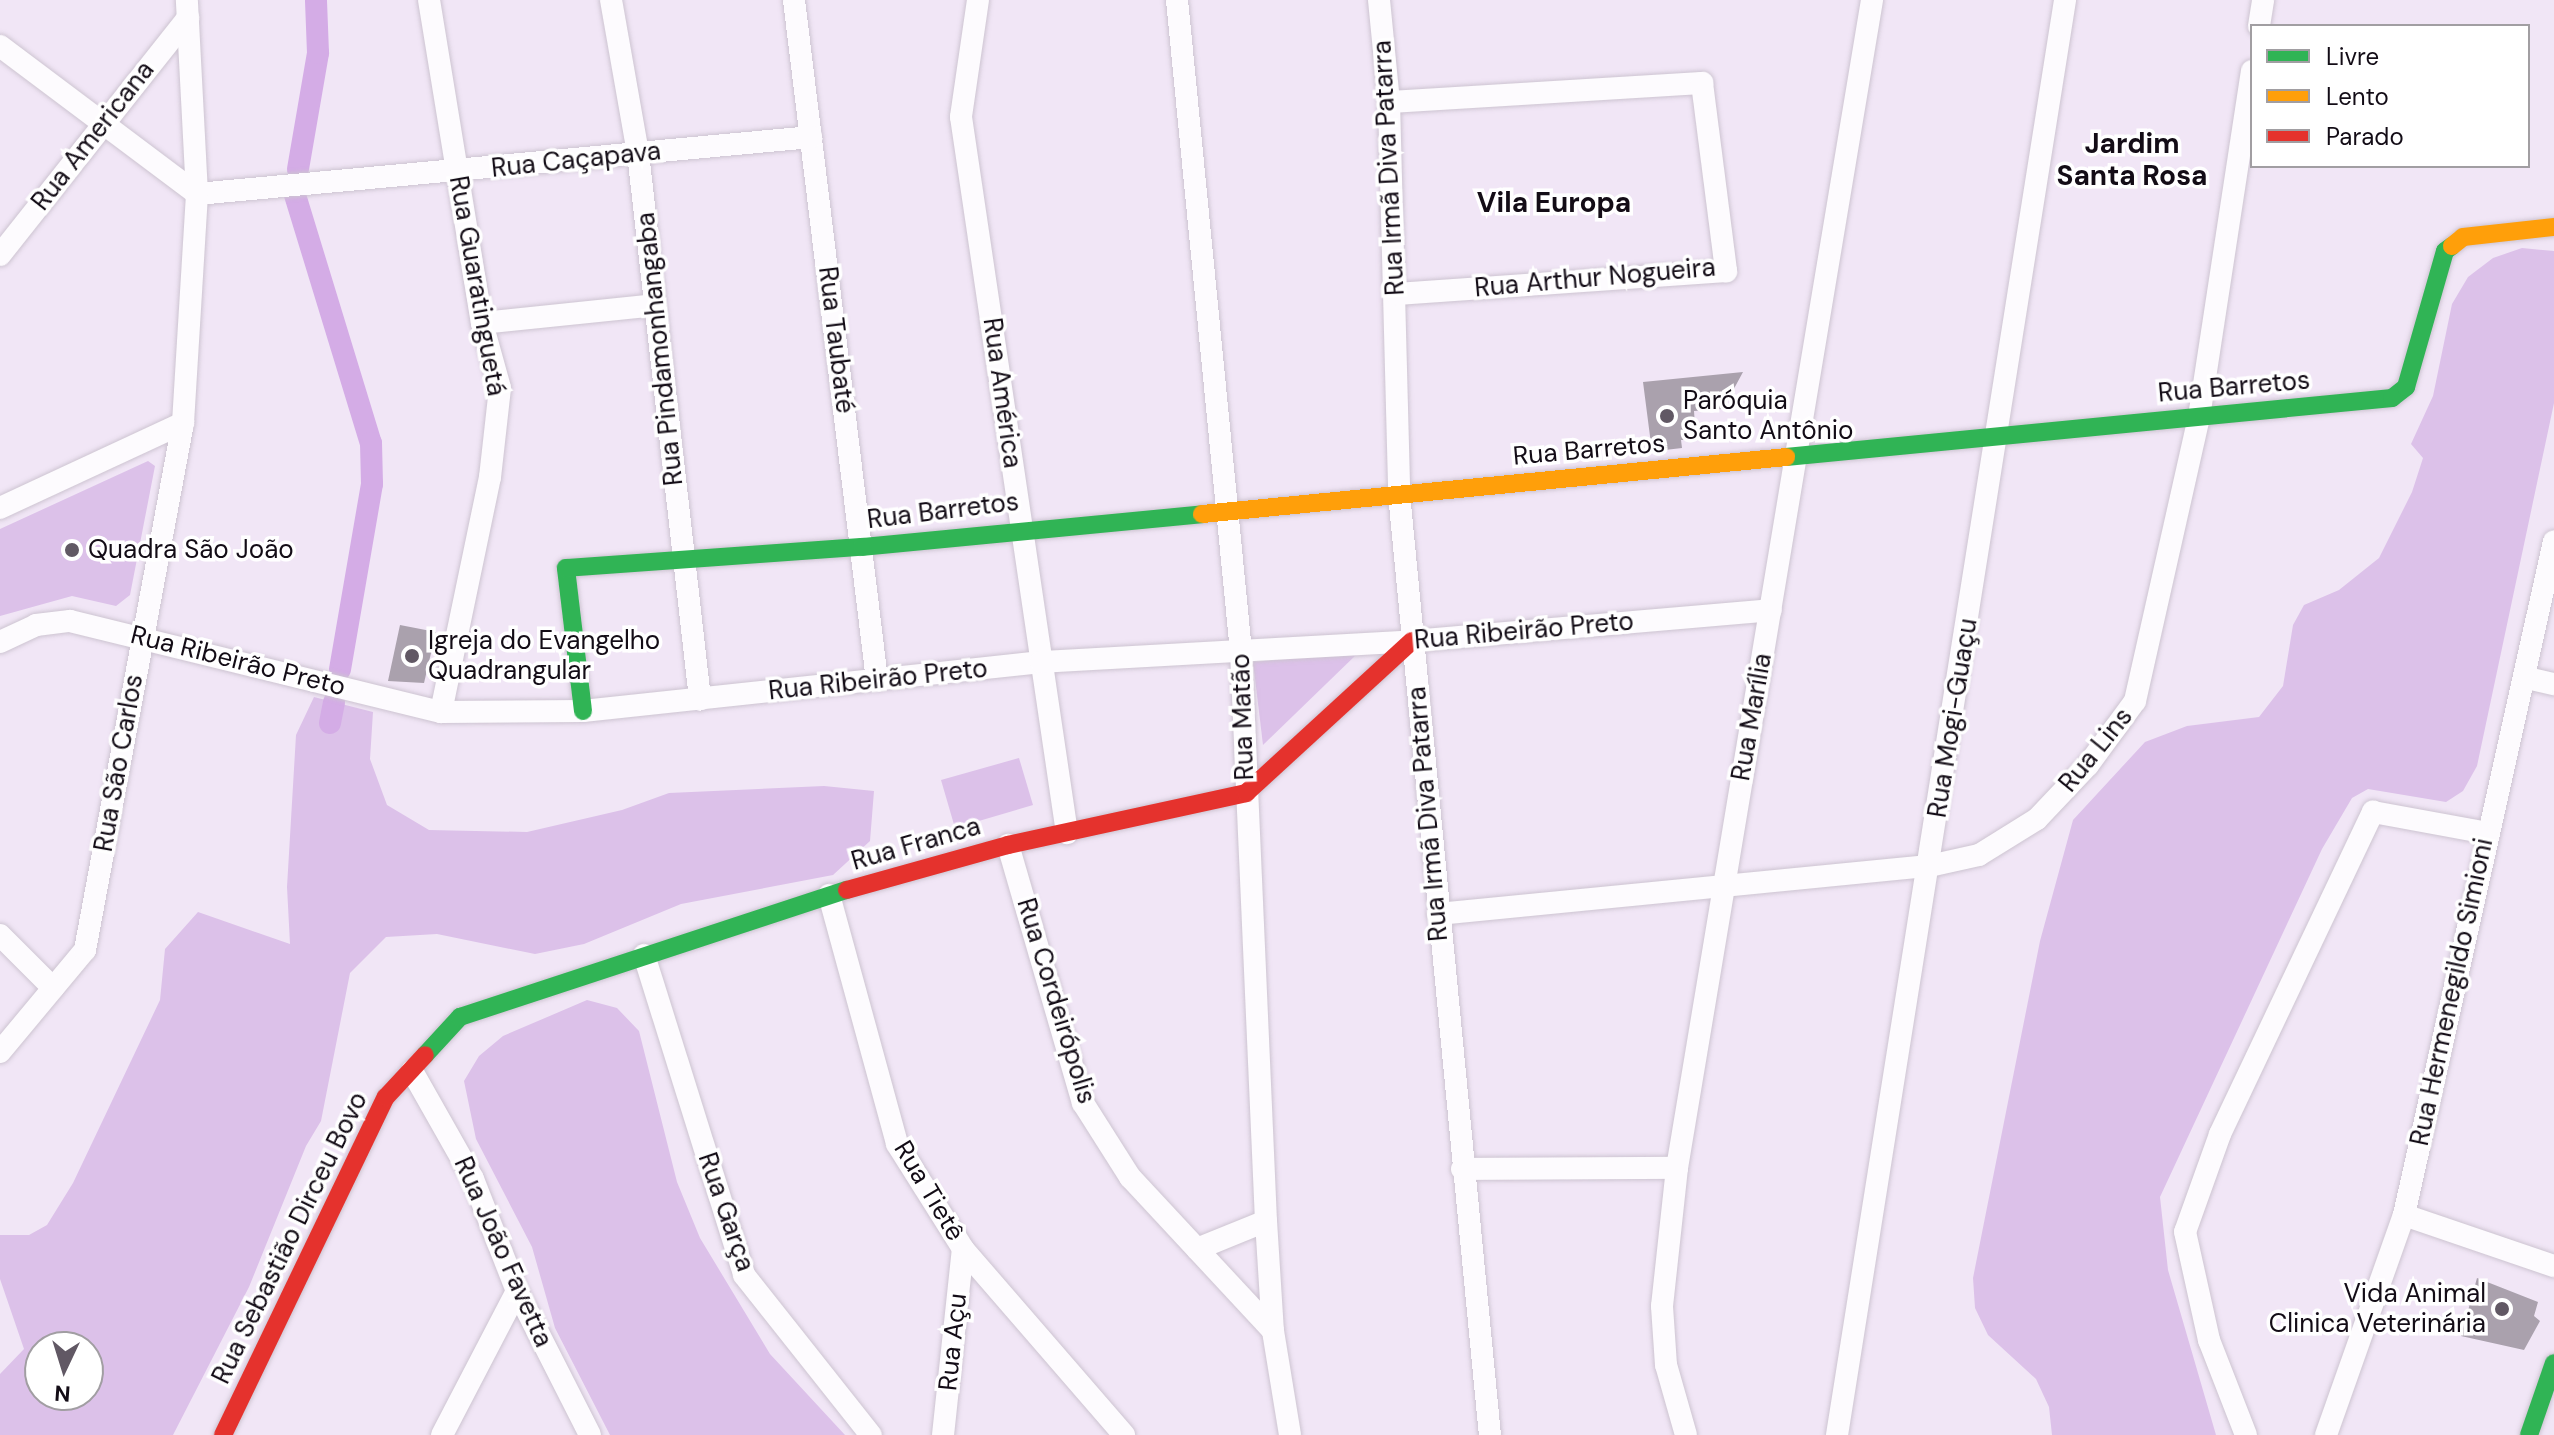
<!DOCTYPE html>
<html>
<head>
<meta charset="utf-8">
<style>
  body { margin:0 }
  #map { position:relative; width:2554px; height:1435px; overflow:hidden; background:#f1e6f6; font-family:"DM Sans",sans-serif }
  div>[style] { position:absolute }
  .green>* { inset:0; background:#dcc1e9 }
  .canal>* { height:22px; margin:-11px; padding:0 11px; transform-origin:11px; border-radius:11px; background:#d4ace6 }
  .building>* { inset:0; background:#aaa1ad }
  .roads { filter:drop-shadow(0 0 2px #cdc4d1) drop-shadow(0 0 2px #cdc4d1) }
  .street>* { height:22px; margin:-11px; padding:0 11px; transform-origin:11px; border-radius:11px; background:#fdfbfe }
  .fast>* { height:18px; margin:-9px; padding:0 9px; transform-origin:9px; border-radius:9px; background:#30b455 }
  .slow>* { height:18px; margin:-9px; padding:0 9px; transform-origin:9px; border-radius:9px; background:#ff9f0a }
  .jam>* { height:18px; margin:-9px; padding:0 9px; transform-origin:9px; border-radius:9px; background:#e5322d }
  .dots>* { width:22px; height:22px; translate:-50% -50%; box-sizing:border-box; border:4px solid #fff; border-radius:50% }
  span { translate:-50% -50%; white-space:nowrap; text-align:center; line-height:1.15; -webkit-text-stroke:7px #fff; paint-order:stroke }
  .street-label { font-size:26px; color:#130c16 }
  .poi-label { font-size:26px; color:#130c16 }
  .left { translate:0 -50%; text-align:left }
  .right { translate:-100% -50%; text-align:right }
  .neighbourhood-label { font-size:28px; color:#130c16; font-weight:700 }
  .legend { position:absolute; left:2250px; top:24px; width:280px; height:144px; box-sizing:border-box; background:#fff; border:2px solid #a19ea2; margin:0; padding:10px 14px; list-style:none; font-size:24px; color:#130c16 }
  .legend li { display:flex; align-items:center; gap:16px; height:40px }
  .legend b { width:40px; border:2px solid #a19ea2 }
  .north { position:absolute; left:24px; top:1331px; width:80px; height:80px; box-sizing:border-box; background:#fff; border:2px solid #a19ea2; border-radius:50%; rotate:184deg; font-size:22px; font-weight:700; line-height:32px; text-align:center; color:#130c16 }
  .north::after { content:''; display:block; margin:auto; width:28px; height:36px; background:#615864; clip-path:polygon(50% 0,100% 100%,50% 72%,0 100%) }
</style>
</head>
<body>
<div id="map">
  <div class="green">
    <i style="clip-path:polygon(2522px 248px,2554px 251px,2554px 403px,2477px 766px,2463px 791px,2446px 802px,2368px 789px,2352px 798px,2322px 849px,2160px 1197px,2168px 1270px,2216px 1435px,2052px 1435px,2049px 1407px,2036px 1379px,1988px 1335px,1975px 1308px,1973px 1278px,2040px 941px,2073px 820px,2145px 742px,2187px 726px,2259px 717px,2283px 686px,2293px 625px,2304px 605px,2339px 590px,2379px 558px,2412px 492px,2423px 458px,2411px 444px,2433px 396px,2452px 304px,2468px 277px,2493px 258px)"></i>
    <i style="clip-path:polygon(148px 461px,155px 466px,130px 595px,116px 606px,72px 596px,0 616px,0 529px)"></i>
    <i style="clip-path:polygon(1358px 653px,1263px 745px,1253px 662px)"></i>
    <i style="clip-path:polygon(evenodd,314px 697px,373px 712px,370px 759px,387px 805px,429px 830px,527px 832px,622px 810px,669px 793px,824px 786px,874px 791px,870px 841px,833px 875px,681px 904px,584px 944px,535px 954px,437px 934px,386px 937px,350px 973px,321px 1121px,306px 1146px,249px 1287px,173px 1435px,0 1435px,0 1374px,24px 1349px,0 1279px,0 1235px,29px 1235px,47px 1225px,73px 1183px,160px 1000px,165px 949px,198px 912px,290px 944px,287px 887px,296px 735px,314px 697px,40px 1347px,88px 1347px,88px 1395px,40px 1395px,40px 1347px)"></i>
    <i style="clip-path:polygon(1019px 758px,1033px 805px,955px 828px,941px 780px)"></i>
    <i style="clip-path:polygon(587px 1000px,617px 1008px,639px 1031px,677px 1182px,700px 1238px,770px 1354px,845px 1435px,610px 1435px,555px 1328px,532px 1247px,476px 1139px,464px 1081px,479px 1056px,503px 1036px)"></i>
  </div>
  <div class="canal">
    <i style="left:298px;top:169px;width:118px;rotate:-80.2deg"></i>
    <i style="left:318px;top:53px;width:53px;rotate:-92.2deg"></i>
    <i style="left:295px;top:195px;width:259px;rotate:73deg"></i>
    <i style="left:371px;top:443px;width:41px;rotate:88.6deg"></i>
    <i style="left:372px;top:484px;width:188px;rotate:99.8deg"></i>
    <i style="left:330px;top:723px;width:21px;rotate:-79deg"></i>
  </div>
  <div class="building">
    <i style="clip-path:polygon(1743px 372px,1723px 409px,1694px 411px,1696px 440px,1681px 440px,1682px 448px,1665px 450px,1662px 444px,1651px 444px,1643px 382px)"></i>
    <i style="clip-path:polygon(400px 625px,436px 632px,424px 683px,388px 681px)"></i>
    <i style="clip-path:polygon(2477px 1278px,2538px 1302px,2534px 1316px,2540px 1321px,2524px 1350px,2461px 1336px)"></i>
  </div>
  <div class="roads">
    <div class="street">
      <i style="left:429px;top:0;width:327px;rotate:80.7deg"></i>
      <i style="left:482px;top:323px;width:67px;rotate:74.5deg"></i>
      <i style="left:500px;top:388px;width:90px;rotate:96.4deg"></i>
      <i style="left:490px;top:477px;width:240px;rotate:101.8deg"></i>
      <i style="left:611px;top:0;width:155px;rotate:80deg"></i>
      <i style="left:638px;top:153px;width:550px;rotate:83.52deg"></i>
      <i style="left:794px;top:0;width:685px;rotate:83.04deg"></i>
      <i style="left:978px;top:0;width:118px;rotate:98.3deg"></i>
      <i style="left:961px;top:117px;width:724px;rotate:81.58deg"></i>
      <i style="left:1177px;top:0;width:654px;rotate:84.39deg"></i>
      <i style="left:1241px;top:651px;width:571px;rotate:87.49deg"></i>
      <i style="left:1266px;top:1221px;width:110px;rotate:86.4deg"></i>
      <i style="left:1273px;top:1331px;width:105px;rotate:80.7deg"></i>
      <i style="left:1379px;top:0;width:102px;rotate:84.4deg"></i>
      <i style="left:1389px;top:102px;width:392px;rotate:88.5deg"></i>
      <i style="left:1399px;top:494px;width:945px;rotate:84.48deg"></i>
      <i style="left:2259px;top:26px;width:26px;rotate:-81deg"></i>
      <i style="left:0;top:46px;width:246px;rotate:36.9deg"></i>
      <i style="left:1389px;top:102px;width:314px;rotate:-3.5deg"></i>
      <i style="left:1702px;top:83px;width:190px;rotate:82.7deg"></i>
      <i style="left:1726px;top:271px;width:330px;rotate:176deg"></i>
      <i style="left:197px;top:194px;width:617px;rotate:-5.3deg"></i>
      <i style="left:0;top:255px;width:303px;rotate:-51.6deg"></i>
      <i style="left:482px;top:323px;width:174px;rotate:-5.9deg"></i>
      <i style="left:0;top:508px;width:202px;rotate:-24.9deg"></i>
      <i style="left:0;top:642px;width:40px;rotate:-25deg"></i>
      <i style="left:36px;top:625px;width:34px;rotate:-7deg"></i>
      <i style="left:70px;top:621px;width:382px;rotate:13.8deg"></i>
      <i style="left:441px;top:712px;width:142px;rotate:-0.4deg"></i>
      <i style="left:583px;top:711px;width:461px;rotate:-6.1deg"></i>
      <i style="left:1041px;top:662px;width:372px;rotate:-3.2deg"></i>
      <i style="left:1412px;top:641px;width:360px;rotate:-4.9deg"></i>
      <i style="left:2527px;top:678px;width:28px;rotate:13deg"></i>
      <i style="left:1008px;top:845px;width:269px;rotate:73.8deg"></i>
      <i style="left:1083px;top:1103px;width:88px;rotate:57.6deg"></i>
      <i style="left:1130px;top:1177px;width:210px;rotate:47.1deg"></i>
      <i style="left:829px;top:895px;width:258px;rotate:74.7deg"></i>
      <i style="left:897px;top:1144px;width:124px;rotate:57.8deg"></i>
      <i style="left:963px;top:1249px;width:246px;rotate:49.1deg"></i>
      <i style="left:1438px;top:914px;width:493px;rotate:-5.6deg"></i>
      <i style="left:1929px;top:866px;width:51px;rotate:-12.4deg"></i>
      <i style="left:1979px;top:855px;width:68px;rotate:-31.8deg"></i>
      <i style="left:2037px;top:819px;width:74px;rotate:-46.6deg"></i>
      <i style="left:2088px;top:765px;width:79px;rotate:-53.7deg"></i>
      <i style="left:2135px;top:701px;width:291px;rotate:-77.3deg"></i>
      <i style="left:2199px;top:417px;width:350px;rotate:-81.3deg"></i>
      <i style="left:0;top:935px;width:75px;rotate:45deg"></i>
      <i style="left:644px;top:955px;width:335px;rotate:72.6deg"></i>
      <i style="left:744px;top:1275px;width:204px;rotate:51.6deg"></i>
      <i style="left:0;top:1052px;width:133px;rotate:-50.2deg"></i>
      <i style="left:85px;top:950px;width:536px;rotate:-79.47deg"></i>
      <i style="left:183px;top:423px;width:229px;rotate:-86.5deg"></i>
      <i style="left:197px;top:194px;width:194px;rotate:-93deg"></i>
      <i style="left:412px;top:1071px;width:124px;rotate:60.5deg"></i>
      <i style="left:473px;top:1179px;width:120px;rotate:68.6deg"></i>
      <i style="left:517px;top:1291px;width:161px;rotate:63.1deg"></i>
      <i style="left:1462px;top:1169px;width:215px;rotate:-0.3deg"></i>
      <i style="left:2404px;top:1215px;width:158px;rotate:18.8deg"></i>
      <i style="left:1197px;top:1249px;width:74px;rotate:-22.1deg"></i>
      <i style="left:442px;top:1435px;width:162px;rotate:-62.5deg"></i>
      <i style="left:943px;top:1435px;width:187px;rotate:-83.9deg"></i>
      <i style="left:1686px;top:1435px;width:73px;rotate:-105.9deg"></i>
      <i style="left:1666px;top:1365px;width:59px;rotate:-93.9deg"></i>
      <i style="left:1662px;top:1306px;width:139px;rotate:-83.8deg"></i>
      <i style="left:1677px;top:1168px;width:1184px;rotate:-80.52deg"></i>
      <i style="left:1837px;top:1435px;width:1453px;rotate:-80.97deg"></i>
      <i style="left:2246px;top:1435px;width:102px;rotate:-111.3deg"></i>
      <i style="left:2209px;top:1340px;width:111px;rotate:-102.5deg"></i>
      <i style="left:2185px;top:1232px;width:104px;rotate:-70.3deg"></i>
      <i style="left:2220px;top:1134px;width:357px;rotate:-64.6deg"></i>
      <i style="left:2373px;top:812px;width:116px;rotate:10.4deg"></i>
      <i style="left:2326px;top:1435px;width:233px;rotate:-70.5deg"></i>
      <i style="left:2404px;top:1215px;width:690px;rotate:-77.45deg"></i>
    </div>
    <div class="fast">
      <i style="left:1786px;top:457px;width:609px;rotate:-5.56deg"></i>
      <i style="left:2392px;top:398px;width:18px;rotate:-38deg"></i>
      <i style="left:2406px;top:387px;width:141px;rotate:-74deg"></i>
      <i style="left:2445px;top:251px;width:9px;rotate:-36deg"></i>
      <i style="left:583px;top:711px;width:144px;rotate:-96.8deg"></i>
      <i style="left:566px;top:568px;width:297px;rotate:-4.1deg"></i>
      <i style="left:862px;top:547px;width:342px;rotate:-5.5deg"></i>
      <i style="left:425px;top:1055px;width:52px;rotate:-47.4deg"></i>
      <i style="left:460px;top:1017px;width:407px;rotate:-18.2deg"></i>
      <i style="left:2529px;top:1435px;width:76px;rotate:-70.9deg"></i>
    </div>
    <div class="slow">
      <i style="left:2452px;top:246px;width:14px;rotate:-39deg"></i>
      <i style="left:2463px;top:237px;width:92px;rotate:-6.3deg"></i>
      <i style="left:1202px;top:514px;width:587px;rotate:-5.57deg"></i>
    </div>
    <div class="jam">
      <i style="left:847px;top:890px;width:167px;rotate:-15.6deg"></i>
      <i style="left:1008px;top:845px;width:244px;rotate:-12.3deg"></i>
      <i style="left:1246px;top:793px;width:225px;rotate:-42.5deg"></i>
      <i style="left:223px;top:1435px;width:375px;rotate:-64.3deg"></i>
      <i style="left:386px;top:1097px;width:57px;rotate:-47.1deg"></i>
    </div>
  </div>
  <div class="dots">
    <i style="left:1667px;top:416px;background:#615864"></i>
    <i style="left:72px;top:550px;background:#615864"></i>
    <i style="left:412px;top:656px;background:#615864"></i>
    <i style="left:2502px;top:1309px;background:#615864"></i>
  </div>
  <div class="street-label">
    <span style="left:93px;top:136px;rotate:-52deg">Rua Americana</span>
    <span style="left:576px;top:160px;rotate:-6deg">Rua Caçapava</span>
    <span style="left:1389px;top:168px;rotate:-93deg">Rua Irmã Diva Patarra</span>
    <span style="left:1595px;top:278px;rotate:-5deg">Rua Arthur Nogueira</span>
    <span style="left:477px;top:286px;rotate:80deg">Rua Guaratinguetá</span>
    <span style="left:836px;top:340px;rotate:83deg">Rua Taubaté</span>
    <span style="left:660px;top:349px;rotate:-96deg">Rua Pindamonhangaba</span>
    <span style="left:2234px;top:387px;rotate:-5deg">Rua Barretos</span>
    <span style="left:1002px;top:393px;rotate:82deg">Rua América</span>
    <span style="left:1589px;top:450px;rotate:-5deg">Rua Barretos</span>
    <span style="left:943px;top:511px;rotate:-7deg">Rua Barretos</span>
    <span style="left:1524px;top:631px;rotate:-5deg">Rua Ribeirão Preto</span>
    <span style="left:238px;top:661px;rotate:14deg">Rua Ribeirão Preto</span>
    <span style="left:878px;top:680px;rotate:-6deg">Rua Ribeirão Preto</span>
    <span style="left:1243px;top:717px;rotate:-92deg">Rua Matão</span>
    <span style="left:1752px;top:717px;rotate:-80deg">Rua Marília</span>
    <span style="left:1953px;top:718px;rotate:-81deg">Rua Mogi-Guaçu</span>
    <span style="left:2096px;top:750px;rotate:-51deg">Rua Lins</span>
    <span style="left:119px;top:763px;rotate:-80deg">Rua São Carlos</span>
    <span style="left:1428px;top:814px;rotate:-95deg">Rua Irmã Diva Patarra</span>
    <span style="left:916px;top:844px;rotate:-16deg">Rua Franca</span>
    <span style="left:2452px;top:992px;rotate:-78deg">Rua Hermenegildo Simioni</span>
    <span style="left:1056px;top:1001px;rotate:73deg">Rua Cordeirópolis</span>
    <span style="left:929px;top:1191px;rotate:59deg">Rua Tietê</span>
    <span style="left:726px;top:1212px;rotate:71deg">Rua Garça</span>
    <span style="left:290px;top:1238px;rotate:-64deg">Rua Sebastião Dirceu Bovo</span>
    <span style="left:503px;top:1252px;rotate:66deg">Rua João Favetta</span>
    <span style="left:953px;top:1342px;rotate:-84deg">Rua Açu</span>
  </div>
  <div class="poi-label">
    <span class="left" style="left:1683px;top:416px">Paróquia<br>Santo Antônio</span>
    <span class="left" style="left:88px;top:550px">Quadra São João</span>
    <span class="left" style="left:428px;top:656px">Igreja do Evangelho<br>Quadrangular</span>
    <span class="right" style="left:2486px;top:1309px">Vida Animal<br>Clinica Veterinária</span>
  </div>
  <div class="neighbourhood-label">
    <span style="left:2132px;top:160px">Jardim<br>Santa Rosa</span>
    <span style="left:1554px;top:203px">Vila Europa</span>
  </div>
  <ul class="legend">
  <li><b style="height:10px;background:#30b455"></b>Livre</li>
  <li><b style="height:10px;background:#ff9f0a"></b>Lento</li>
  <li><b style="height:10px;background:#e5322d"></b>Parado</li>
  </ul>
  <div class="north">N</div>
</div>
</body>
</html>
